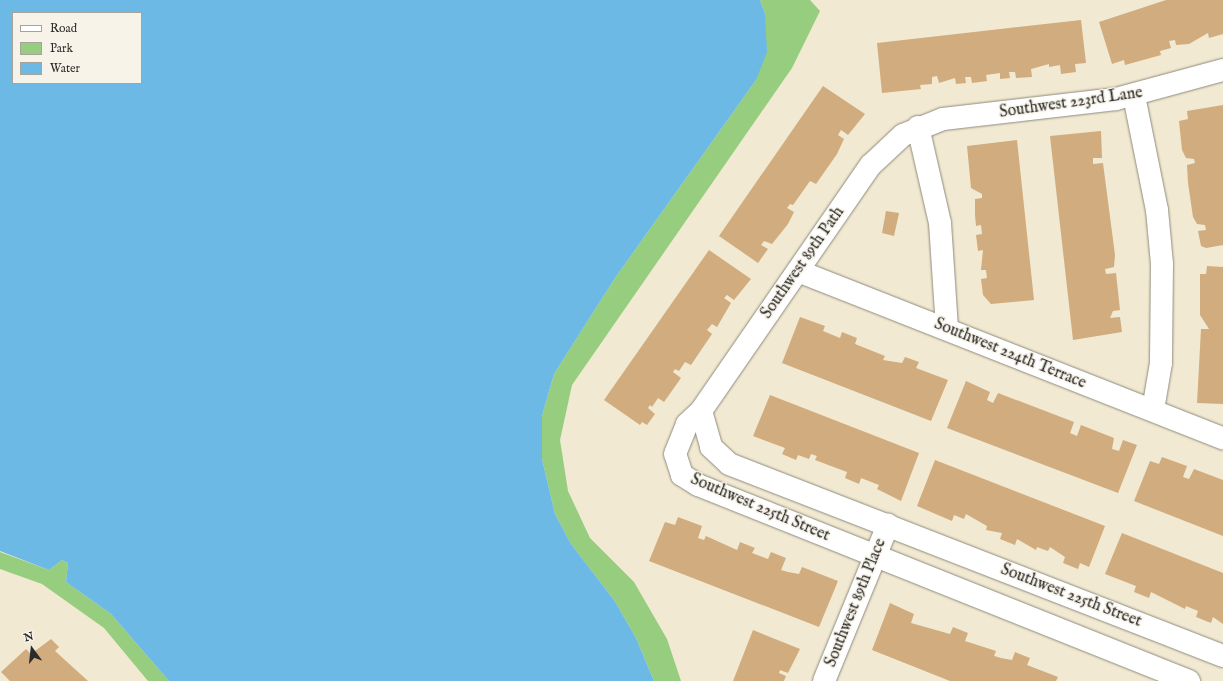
<!DOCTYPE html>
<html>
<head>
<meta charset="utf-8">
<style>
  body { margin:0 }
  #map { position:relative; width:1223px; height:681px; overflow:hidden; background:#f1e9d1; font-family:"IM FELL English",serif }
  div>[style] { position:absolute }
  .green>* { inset:0; background:#96cd7f }
  .water>* { inset:0; background:#6db9e6 }
  .building>* { inset:0; background:#d0ac7e }
  .roads { filter:drop-shadow(0 0 1px #8e8a7e) drop-shadow(0 0 1px #8e8a7e) }
  .minor>* { height:22px; margin:-11px; padding:0 11px; transform-origin:11px; border-radius:11px; background:#fff }
  span { translate:-50% -50%; white-space:nowrap; text-align:center; line-height:1.15; -webkit-text-stroke:3px #f7f3e8; paint-order:stroke }
  .street-label { font-size:16px; color:#2b2b2b }
  .legend { position:absolute; left:12px; top:12px; width:130px; height:72px; box-sizing:border-box; background:#f7f3e8; border:1px solid #a5a39c; margin:0; padding:5px 7px; list-style:none; font-size:12px; color:#2b2b2b }
  .legend li { display:flex; align-items:center; gap:8px; height:20px }
  .legend b { width:20px; border:1px solid #a5a39c }
  .north { position:absolute; left:12px; top:629px; width:40px; height:40px; -webkit-text-stroke:3px #f7f3e8; paint-order:stroke; rotate:345deg; font-size:11px; font-weight:700; line-height:16px; text-align:center; color:#2b2b2b }
  .north::after { content:''; display:block; margin:auto; width:14px; height:18px; background:#2b2b2b; clip-path:polygon(50% 0,100% 100%,50% 72%,0 100%) }
</style>
</head>
<body>
<div id="map">
  <div class="green">
    <i style="clip-path:polygon(760px 0,810px 0,820px 11px,792px 68px,572px 385px,560px 440px,568px 491px,590px 538px,634px 582px,667px 639px,681px 681px,654px 681px,636px 638px,614px 600px,571px 544px,555px 514px,542px 459px,542px 416px,554px 374px,615px 278px,756px 80px,765px 14px)"></i>
    <i style="clip-path:polygon(0 552px,49px 570px,62px 560px,68px 563px,66px 582px,111px 614px,169px 681px,148px 681px,104px 628px,42px 584px,0 569px)"></i>
  </div>
  <div class="water">
    <i style="clip-path:polygon(evenodd,0 0,760px 0,765px 14px,767px 52px,756px 80px,615px 278px,554px 374px,542px 416px,542px 459px,555px 514px,571px 544px,614px 600px,636px 638px,654px 681px,169px 681px,111px 614px,66px 582px,68px 563px,62px 560px,49px 570px,0 551px,0 0,13px 13px,141px 13px,141px 83px,13px 83px,13px 13px)"></i>
  </div>
  <div class="building">
    <i style="clip-path:polygon(1166px 0,1223px 0,1223px 34px,1209px 38px,1208px 33px,1189px 44px,1176px 45px,1175px 40px,1169px 41px,1171px 48px,1160px 51px,1161px 55px,1125px 65px,1124px 60px,1112px 64px,1099px 22px)"></i>
    <i style="clip-path:polygon(1081px 20px,1086px 63px,1075px 64px,1076px 72px,1061px 74px,1060px 65px,1049px 67px,1049px 64px,1031px 69px,1032px 77px,1016px 78px,1015px 72px,1009px 72px,1010px 78px,1000px 79px,1000px 73px,986px 75px,987px 81px,972px 83px,971px 77px,965px 77px,966px 83px,956px 84px,955px 78px,939px 83px,937px 76px,932px 77px,932px 84px,920px 85px,921px 89px,882px 93px,877px 43px)"></i>
    <i style="clip-path:polygon(823px 86px,865px 114px,848px 135px,841px 130px,838px 135px,844px 139px,837px 154px,816px 184px,810px 181px,793px 205px,790px 204px,787px 208px,794px 212px,788px 224px,772px 244px,764px 241px,761px 245px,768px 249px,758px 263px,719px 236px)"></i>
    <i style="clip-path:polygon(1223px 105px,1223px 245px,1206px 248px,1201px 246px,1198px 231px,1206px 230px,1205px 225px,1197px 224px,1193px 217px,1188px 183px,1187px 165px,1195px 163px,1194px 159px,1186px 158px,1182px 150px,1179px 121px,1188px 119px,1187px 111px)"></i>
    <i style="clip-path:polygon(1101px 131px,1102px 158px,1093px 158px,1093px 164px,1103px 163px,1115px 255px,1114px 267px,1105px 269px,1106px 274px,1116px 273px,1120px 310px,1113px 311px,1110px 318px,1120px 317px,1122px 332px,1073px 340px,1050px 136px)"></i>
    <i style="clip-path:polygon(1017px 140px,1034px 300px,991px 304px,983px 295px,981px 279px,987px 278px,986px 270px,981px 270px,983px 250px,978px 251px,976px 235px,982px 234px,981px 225px,976px 226px,975px 215px,975px 199px,982px 198px,982px 194px,971px 188px,967px 146px)"></i>
    <i style="clip-path:polygon(886px 211px,899px 213px,894px 236px,882px 233px)"></i>
    <i style="clip-path:polygon(709px 250px,751px 279px,734px 300px,727px 295px,724px 298px,731px 303px,717px 327px,712px 324px,707px 330px,712px 334px,691px 365px,685px 362px,679px 371px,675px 369px,673px 372px,681px 378px,664px 402px,658px 398px,652px 407px,650px 405px,648px 408px,655px 414px,647px 425px,642px 422px,640px 425px,604px 400px)"></i>
    <i style="clip-path:polygon(1207px 266px,1223px 267px,1223px 404px,1197px 403px,1201px 329px,1209px 329px,1200px 315px,1200px 274px,1206px 274px)"></i>
    <i style="clip-path:polygon(800px 317px,825px 326px,823px 331px,840px 338px,842px 332px,857px 338px,855px 344px,885px 356px,883px 360px,902px 363px,905px 357px,919px 362px,916px 368px,948px 380px,931px 421px,782px 363px)"></i>
    <i style="clip-path:polygon(966px 381px,990px 392px,987px 400px,993px 403px,998px 393px,1074px 422px,1070px 433px,1077px 436px,1081px 425px,1114px 438px,1112px 449px,1119px 451px,1123px 440px,1137px 445px,1118px 493px,947px 428px)"></i>
    <i style="clip-path:polygon(770px 395px,919px 453px,901px 501px,877px 489px,879px 485px,861px 478px,859px 484px,845px 478px,847px 472px,815px 460px,817px 456px,811px 454px,809px 459px,798px 455px,796px 460px,782px 454px,785px 448px,753px 436px)"></i>
    <i style="clip-path:polygon(1162px 457px,1187px 466px,1183px 477px,1189px 479px,1194px 469px,1223px 480px,1223px 536px,1134px 501px,1150px 461px,1159px 464px)"></i>
    <i style="clip-path:polygon(935px 460px,1105px 526px,1089px 567px,1080px 563px,1078px 569px,1063px 563px,1065px 557px,1050px 547px,1048px 551px,1037px 547px,1036px 550px,1017px 539px,1015px 545px,1000px 539px,1002px 533px,986px 530px,987px 526px,966px 514px,964px 519px,954px 515px,952px 521px,917px 506px)"></i>
    <i style="clip-path:polygon(678px 517px,702px 526px,698px 538px,704px 540px,706px 536px,737px 550px,740px 542px,755px 548px,752px 553px,768px 559px,771px 552px,786px 558px,781px 570px,788px 572px,799px 574px,802px 567px,838px 581px,819px 627px,649px 561px,665px 522px,675px 525px)"></i>
    <i style="clip-path:polygon(1122px 533px,1223px 573px,1223px 624px,1213px 617px,1211px 623px,1196px 617px,1198px 611px,1186px 606px,1185px 609px,1151px 592px,1149px 598px,1134px 592px,1136px 586px,1105px 574px)"></i>
    <i style="clip-path:polygon(890px 603px,914px 614px,911px 623px,950px 634px,953px 627px,968px 633px,965px 641px,996px 651px,994px 656px,1001px 658px,1012px 660px,1015px 652px,1030px 658px,1027px 665px,1058px 677px,1056px 681px,950px 681px,872px 650px)"></i>
    <i style="clip-path:polygon(753px 630px,800px 649px,788px 673px,780px 670px,779px 673px,786px 676px,784px 681px,733px 681px)"></i>
    <i style="clip-path:polygon(51px 639px,59px 647px,55px 651px,88px 681px,10px 681px,1px 672px,26px 649px,31px 654px)"></i>
  </div>
  <div class="roads">
    <div class="minor">
      <i style="left:1134px;top:96px;width:116px;rotate:78.6deg"></i>
      <i style="left:1157px;top:210px;width:54px;rotate:84.7deg"></i>
      <i style="left:1162px;top:264px;width:99px;rotate:90.6deg"></i>
      <i style="left:1161px;top:363px;width:48px;rotate:99.7deg"></i>
      <i style="left:918px;top:127px;width:98px;rotate:77.1deg"></i>
      <i style="left:940px;top:223px;width:106px;rotate:86.2deg"></i>
      <i style="left:798px;top:271px;width:457px;rotate:21.5deg"></i>
      <i style="left:701px;top:411px;width:37px;rotate:74deg"></i>
      <i style="left:711px;top:447px;width:25px;rotate:43deg"></i>
      <i style="left:729px;top:464px;width:530px;rotate:21.24deg"></i>
      <i style="left:824px;top:681px;width:169px;rotate:-67.7deg"></i>
      <i style="left:1189px;top:681px;width:529px;rotate:-158.24deg"></i>
      <i style="left:698px;top:485px;width:19px;rotate:-148deg"></i>
      <i style="left:682px;top:475px;width:22px;rotate:-108deg"></i>
      <i style="left:675px;top:454px;width:32px;rotate:-68deg"></i>
      <i style="left:687px;top:424px;width:19px;rotate:-43deg"></i>
      <i style="left:701px;top:411px;width:299px;rotate:-55.4deg"></i>
      <i style="left:871px;top:165px;width:44px;rotate:-43.2deg"></i>
      <i style="left:903px;top:135px;width:43px;rotate:-21.8deg"></i>
      <i style="left:943px;top:119px;width:174px;rotate:-6.6deg"></i>
      <i style="left:1116px;top:99px;width:111px;rotate:-15.2deg"></i>
    </div>
  </div>
  <div class="street-label">
    <span style="left:1071px;top:103px;rotate:-8deg">Southwest 223rd Lane</span>
    <span style="left:803px;top:263px;rotate:-55deg">Southwest 89th Path</span>
    <span style="left:1010px;top:354px;rotate:22deg">Southwest 224th Terrace</span>
    <span style="left:760px;top:508px;rotate:23deg">Southwest 225th Street</span>
    <span style="left:1071px;top:596px;rotate:21deg">Southwest 225th Street</span>
    <span style="left:856px;top:603px;rotate:-68deg">Southwest 89th Place</span>
  </div>
  <ul class="legend">
  <li><b style="height:5px;background:#fff"></b>Road</li>
  <li><b style="height:11px;background:#96cd7f"></b>Park</li>
  <li><b style="height:11px;background:#6db9e6"></b>Water</li>
  </ul>
  <div class="north">N</div>
</div>
</body>
</html>
